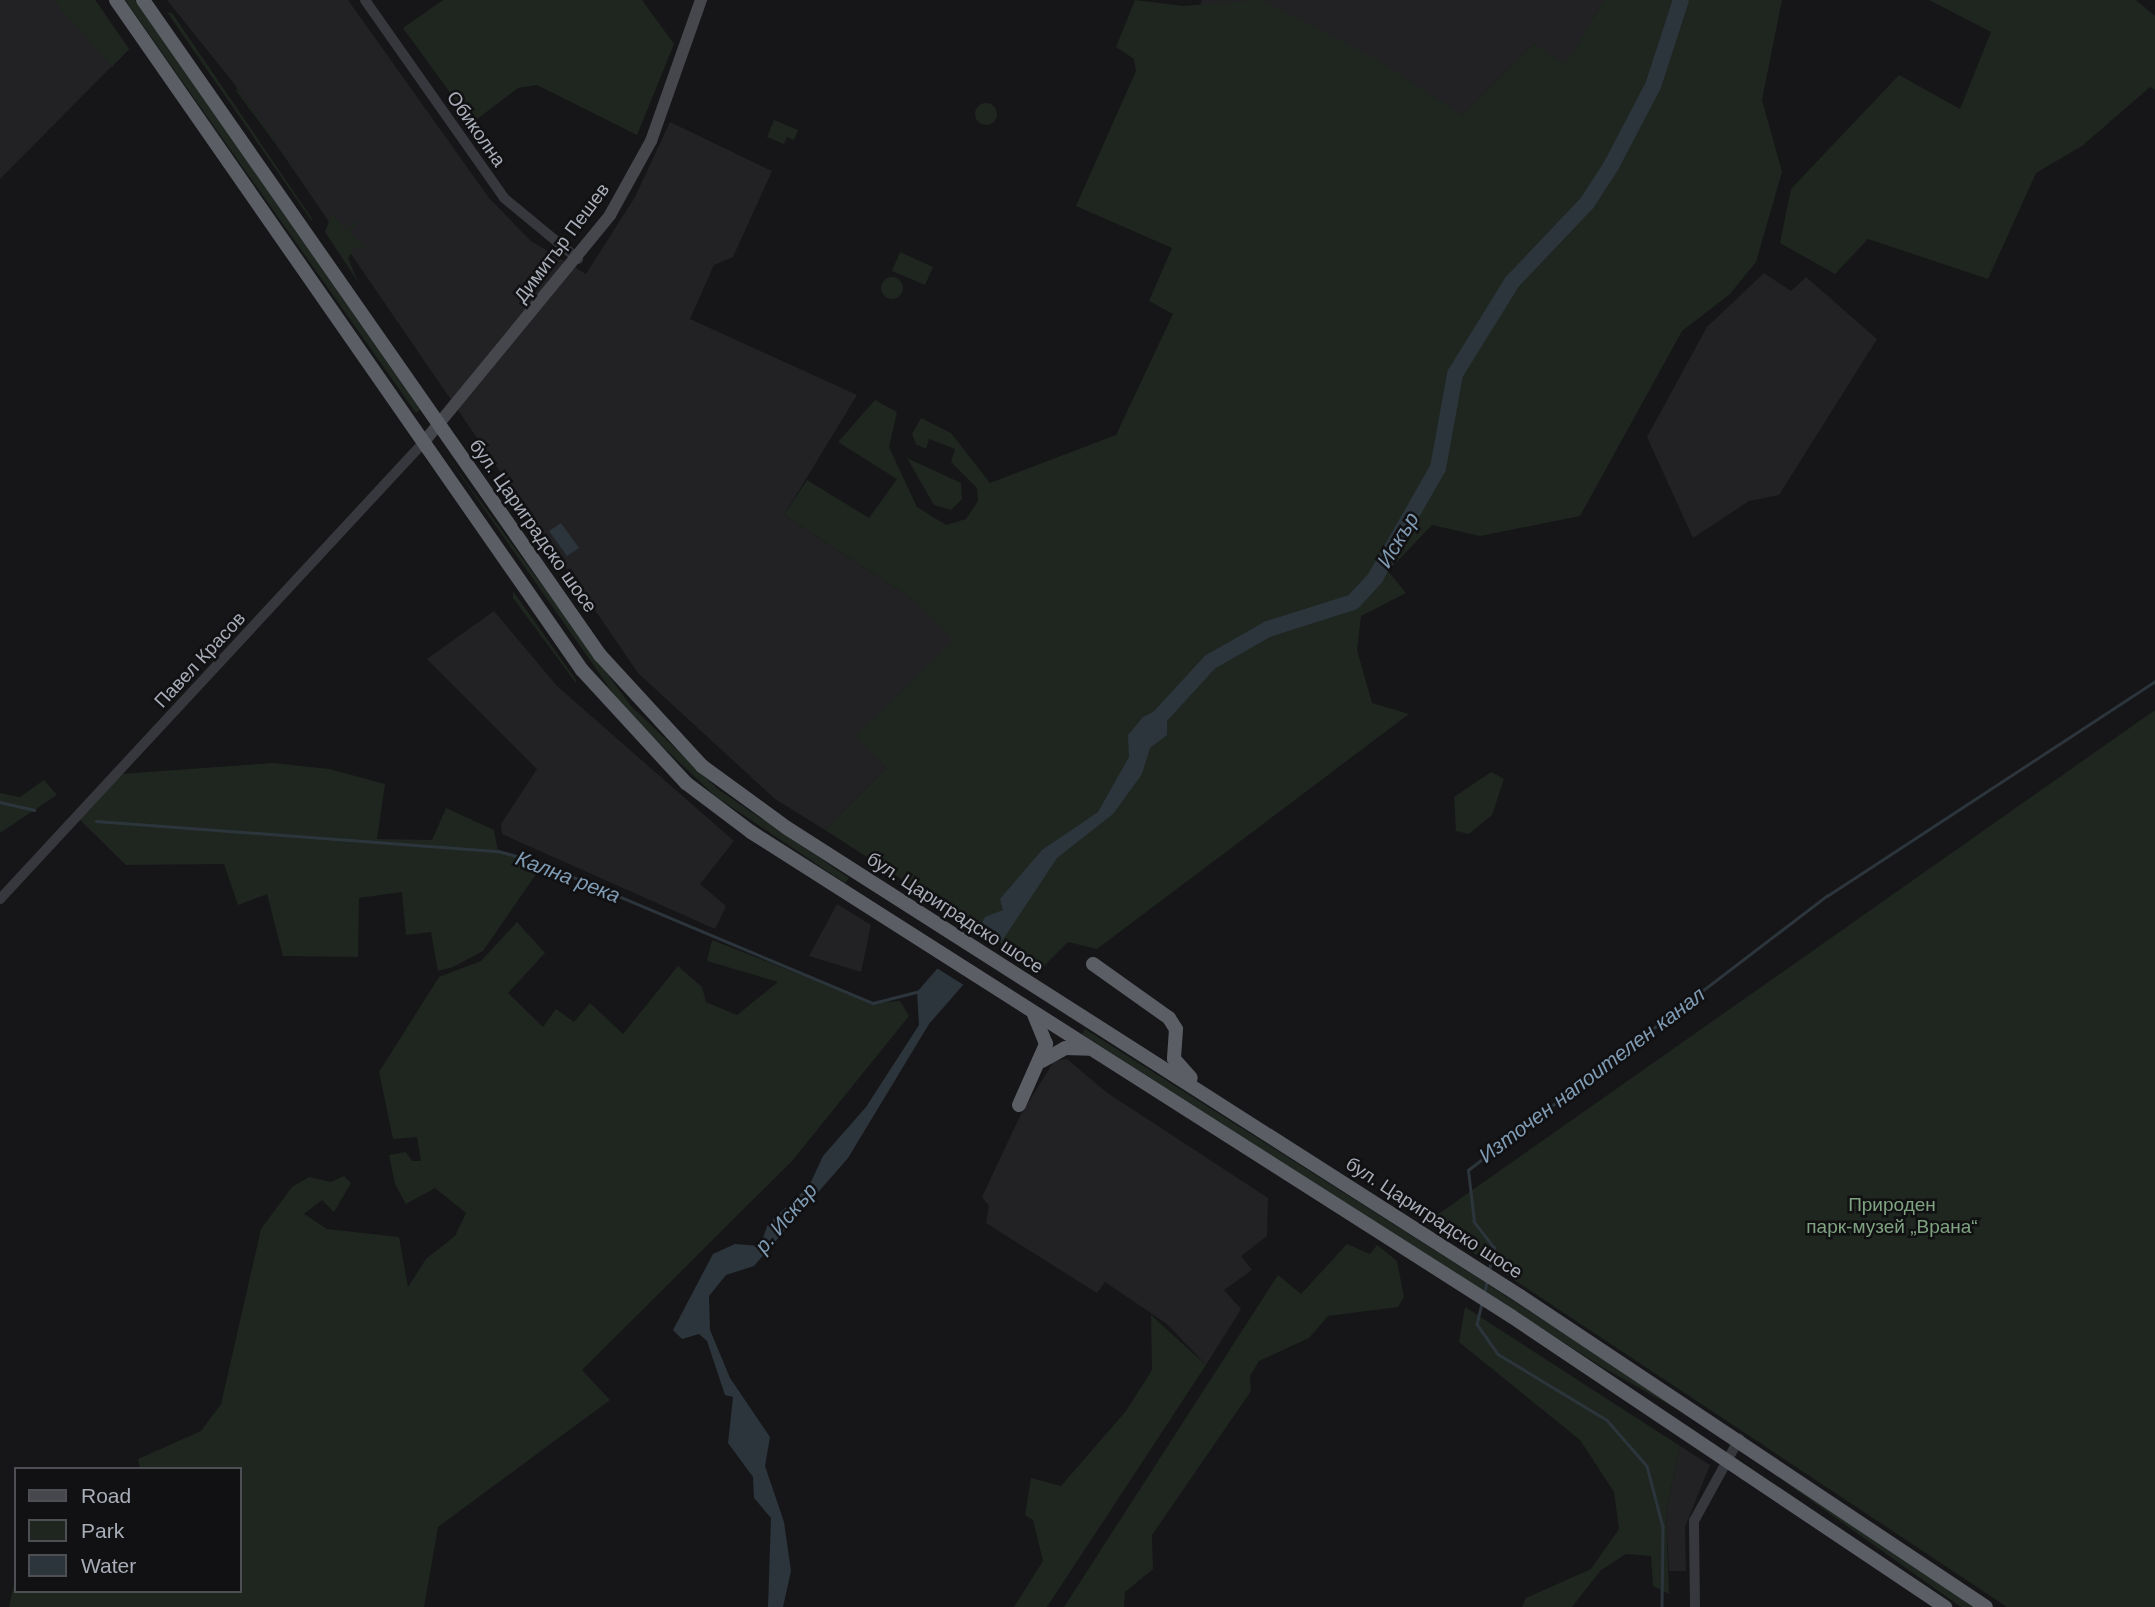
<!DOCTYPE html>
<html>
<head>
<meta charset="utf-8">
<style>
  body { margin:0 }
  #map { position:relative; width:2155px; height:1607px; overflow:hidden; background:#161618; font-family:Arial,sans-serif }
  div>[style] { position:absolute }
  .built>* { inset:0; background:#222225 }
  .green>* { inset:0; background:#1e261f }
  .round { border-radius:50% }
  .water>* { inset:0; background:#2c353c }
  .pier>* { inset:0; background:#161618 }
  .stream>* { height:2.5px; margin:-1.25px; padding:0 1.25px; transform-origin:1.25px; border-radius:1.25px; background:#2c353c }
  .river>* { height:16px; margin:-8px; padding:0 8px; transform-origin:8px; border-radius:8px; background:#2c353c }
  .tertiary>* { height:10px; margin:-5px; padding:0 5px; transform-origin:5px; border-radius:5px; background:#37383d }
  .secondary>* { height:12px; margin:-6px; padding:0 6px; transform-origin:6px; border-radius:6px; background:#45474d }
  .trunk>* { height:14px; margin:-7px; padding:0 7px; transform-origin:7px; border-radius:7px; background:#5b5e65 }
  span { translate:-50% -50%; white-space:nowrap; text-align:center; line-height:1.15; -webkit-text-stroke:5px #111113; paint-order:stroke }
  .street-label { font-size:19px; color:#a8adb8 }
  .park-label { font-size:19px; color:#7fa381 }
  .water-label { font-size:21px; color:#7f9bb3; font-style:italic }
  .legend { position:absolute; left:14px; top:1467px; width:228px; height:126px; box-sizing:border-box; background:#111113; border:2px solid #4d4f55; margin:0; padding:9px 12px; list-style:none; font-size:21px; color:#a8adb8 }
  .legend li { display:flex; align-items:center; gap:14px; height:35px }
  .legend b { width:35px; border:2px solid #4d4f55 }
</style>
</head>
<body>
<div id="map">
  <div class="built">
    <i style="clip-path:polygon(0 0,95px 0,129px 49px,0 179px)"></i>
    <i style="clip-path:polygon(167px 0,348px 0,489px 198px,531px 241px,586px 274px,635px 197px,670px 122px,772px 171px,733px 257px,714px 265px,690px 319px,857px 395px,784px 515px,914px 600px,954px 640px,857px 736px,886px 768px,825px 830px,775px 799px,638px 673px,236px 86px)"></i>
    <i style="clip-path:polygon(1202px 0,1604px 0,1566px 65px,1534px 44px,1462px 115px,1197px 15px)"></i>
    <i style="clip-path:polygon(1764px 273px,1791px 291px,1806px 277px,1877px 339px,1779px 495px,1749px 501px,1693px 538px,1647px 437px,1707px 327px)"></i>
    <i style="clip-path:polygon(494px 611px,557px 686px,734px 841px,700px 884px,726px 906px,715px 929px,502px 834px,501px 824px,537px 769px,427px 659px)"></i>
    <i style="clip-path:polygon(837px 904px,871px 925px,861px 972px,809px 956px)"></i>
    <i style="clip-path:polygon(1067px 1059px,1106px 1092px,1268px 1198px,1267px 1236px,1241px 1256px,1252px 1270px,1224px 1290px,1241px 1309px,1206px 1365px,1167px 1324px,1105px 1282px,1097px 1293px,986px 1223px,989px 1206px,982px 1197px,1020px 1116px,1054px 1061px)"></i>
    <i style="clip-path:polygon(1680px 1446px,1710px 1465px,1685px 1527px,1686px 1571px,1669px 1571px,1666px 1513px)"></i>
  </div>
  <div class="green">
    <i style="clip-path:polygon(53px 0,95px 0,129px 49px,112px 67px)"></i>
    <i style="clip-path:polygon(125px 0,135px 0,420px 410px,416px 413px)"></i>
    <i style="clip-path:polygon(443px 0,642px 0,674px 44px,637px 135px,537px 85px,518px 88px,472px 123px,403px 28px)"></i>
    <i style="clip-path:polygon(1135px 0,1183px 6px,1261px 0,1378px 60px,1462px 115px,1534px 44px,1566px 64px,1604px 0,1782px 0,1762px 100px,1782px 172px,1756px 262px,1730px 294px,1682px 331px,1580px 516px,1480px 536px,1432px 525px,1388px 571px,1406px 593px,1361px 616px,1357px 650px,1372px 703px,1409px 714px,1097px 949px,1068px 942px,1041px 969px,825px 830px,886px 768px,856px 736px,953px 640px,914px 600px,784px 515px,807px 480px,869px 518px,897px 479px,838px 442px,875px 400px,897px 412px,889px 447px,917px 507px,946px 525px,966px 519px,978px 501px,977px 488px,951px 462px,955px 449px,929px 439px,926px 449px,916px 444px,912px 434px,921px 418px,951px 433px,990px 483px,1116px 435px,1173px 314px,1149px 301px,1172px 248px,1076px 206px,1136px 71px,1134px 59px,1116px 47px)"></i>
    <i style="clip-path:polygon(1929px 0,2136px 0,2155px 16px,2155px 90px,2150px 87px,2082px 146px,2036px 173px,1988px 279px,1868px 239px,1835px 274px,1780px 243px,1791px 189px,1899px 75px,1960px 109px,1991px 32px)"></i>
    <i style="clip-path:polygon(167px 12px,172px 13px,313px 220px,311px 220px)"></i>
    <i style="clip-path:polygon(240px 82px,237px 88px,322px 206px,237px 92px,236px 87px)"></i>
    <i class="round" style="left:975px;top:103px;width:22px;height:22px"></i>
    <i style="clip-path:polygon(774px 120px,798px 130px,794px 140px,787px 137px,784px 144px,767px 137px)"></i>
    <i style="clip-path:polygon(332px 213px,345px 230px,360px 218px,349px 233px,370px 250px,356px 246px,348px 258px,358px 282px,325px 232px)"></i>
    <i style="clip-path:polygon(900px 252px,933px 267px,925px 285px,892px 271px)"></i>
    <i class="round" style="left:881px;top:277px;width:22px;height:22px"></i>
    <i style="clip-path:polygon(442px 449px,631px 706px,719px 790px,849px 878px,845px 883px,715px 796px,627px 713px)"></i>
    <i style="clip-path:polygon(907px 458px,961px 483px,962px 499px,951px 510px,934px 505px)"></i>
    <i style="clip-path:polygon(513px 591px,576px 680px,576px 683px,513px 598px)"></i>
    <i style="clip-path:polygon(2155px 710px,2155px 1607px,2007px 1607px,1427px 1222px)"></i>
    <i style="clip-path:polygon(273px 763px,329px 769px,385px 784px,377px 839px,432px 840px,446px 808px,494px 830px,498px 851px,535px 861px,539px 870px,483px 951px,453px 967px,438px 971px,431px 932px,406px 935px,402px 892px,359px 898px,358px 957px,283px 956px,267px 894px,238px 905px,224px 864px,126px 865px,79px 819px,120px 774px)"></i>
    <i style="clip-path:polygon(1491px 772px,1504px 779px,1492px 815px,1469px 834px,1456px 831px,1454px 797px)"></i>
    <i style="clip-path:polygon(44px 780px,57px 795px,0 833px,0 793px,20px 797px)"></i>
    <i style="clip-path:polygon(517px 922px,545px 953px,508px 993px,543px 1027px,556px 1009px,574px 1022px,590px 1003px,623px 1034px,678px 966px,702px 987px,706px 1002px,737px 1015px,778px 982px,707px 961px,712px 940px,873px 1003px,900px 1001px,909px 1016px,792px 1161px,582px 1370px,610px 1400px,438px 1527px,424px 1607px,9px 1607px,16px 1575px,16px 1591px,240px 1591px,240px 1469px,140px 1469px,138px 1459px,201px 1431px,221px 1404px,261px 1229px,292px 1187px,309px 1177px,331px 1182px,344px 1176px,351px 1183px,334px 1212px,322px 1200px,304px 1214px,327px 1229px,399px 1237px,408px 1287px,426px 1259px,455px 1236px,466px 1213px,435px 1188px,406px 1204px,395px 1184px,389px 1155px,406px 1152px,412px 1161px,421px 1161px,417px 1137px,393px 1139px,379px 1072px,439px 977px,481px 961px)"></i>
    <i style="clip-path:polygon(1085px 1029px,1428px 1246px,1721px 1434px,1602px 1367px,1082px 1034px)"></i>
    <i style="clip-path:polygon(1347px 1244px,1370px 1254px,1377px 1245px,1397px 1261px,1404px 1297px,1398px 1307px,1328px 1316px,1309px 1338px,1259px 1361px,1250px 1376px,1251px 1391px,1152px 1535px,1153px 1569px,1125px 1592px,1124px 1607px,1064px 1607px,1278px 1275px,1301px 1294px)"></i>
    <i style="clip-path:polygon(1465px 1307px,1680px 1446px,1666px 1513px,1669px 1594px,1653px 1586px,1651px 1556px,1626px 1554px,1601px 1570px,1572px 1607px,1522px 1607px,1526px 1598px,1591px 1569px,1619px 1529px,1614px 1492px,1580px 1440px,1459px 1342px)"></i>
    <i style="clip-path:polygon(1151px 1315px,1206px 1365px,1047px 1607px,1014px 1607px,1043px 1561px,1033px 1520px,1025px 1515px,1031px 1478px,1061px 1486px,1126px 1411px,1152px 1370px)"></i>
    <i style="clip-path:polygon(1771px 1472px,1886px 1545px,1976px 1607px,1961px 1607px)"></i>
  </div>
  <div class="water">
    <i style="clip-path:polygon(561px 523px,579px 548px,567px 556px,549px 531px)"></i>
    <i style="clip-path:polygon(1167px 705px,1167px 735px,1150px 748px,1142px 774px,1113px 814px,1057px 858px,1004px 938px,929px 1024px,848px 1158px,754px 1266px,726px 1275px,709px 1296px,710px 1330px,730px 1378px,770px 1437px,765px 1466px,784px 1522px,791px 1571px,783px 1607px,768px 1607px,771px 1518px,754px 1498px,753px 1477px,728px 1443px,733px 1397px,725px 1395px,707px 1341px,699px 1334px,682px 1339px,673px 1330px,713px 1254px,735px 1244px,760px 1246px,768px 1224px,809px 1186px,823px 1156px,866px 1107px,919px 1025px,917px 992px,937px 969px,967px 951px,985px 917px,1003px 910px,1000px 899px,1042px 850px,1098px 812px,1129px 757px,1128px 735px,1143px 717px)"></i>
  </div>
  <div class="pier">
    <i style="clip-path:polygon(978px 930px,1001px 944px,967px 987px,935px 967px,964px 949px)"></i>
  </div>
  <div class="stream">
    <i style="left:0;top:802px;width:35px;rotate:13deg"></i>
    <i style="left:96px;top:821px;width:403px;rotate:4.3deg"></i>
    <i style="left:498px;top:851px;width:38px;rotate:15deg"></i>
    <i style="left:535px;top:861px;width:367px;rotate:22.8deg"></i>
    <i style="left:873px;top:1003px;width:49px;rotate:-14.3deg"></i>
    <i style="left:1489px;top:1270px;width:23px;rotate:-77deg"></i>
    <i style="left:1494px;top:1248px;width:33px;rotate:-128deg"></i>
    <i style="left:1474px;top:1222px;width:52px;rotate:-96.6deg"></i>
    <i style="left:1468px;top:1170px;width:452px;rotate:-37.4deg"></i>
    <i style="left:1827px;top:896px;width:392px;rotate:-33.2deg"></i>
    <i style="left:1484px;top:1294px;width:14px;rotate:-78deg"></i>
    <i style="left:1482px;top:1304px;width:21px;rotate:104deg"></i>
    <i style="left:1477px;top:1324px;width:37px;rotate:55deg"></i>
    <i style="left:1498px;top:1354px;width:127px;rotate:31.2deg"></i>
    <i style="left:1607px;top:1420px;width:61px;rotate:49deg"></i>
    <i style="left:1647px;top:1466px;width:63px;rotate:75.3deg"></i>
    <i style="left:1663px;top:1527px;width:80px;rotate:90.7deg"></i>
  </div>
  <div class="river">
    <i style="left:1155px;top:722px;width:81px;rotate:-47.5deg"></i>
    <i style="left:1210px;top:662px;width:67px;rotate:-29.6deg"></i>
    <i style="left:1268px;top:629px;width:89px;rotate:-17.6deg"></i>
    <i style="left:1353px;top:602px;width:33px;rotate:-47deg"></i>
    <i style="left:1375px;top:578px;width:127px;rotate:-60.2deg"></i>
    <i style="left:1438px;top:468px;width:96px;rotate:-79.7deg"></i>
    <i style="left:1455px;top:374px;width:108px;rotate:-58.2deg"></i>
    <i style="left:1512px;top:282px;width:109px;rotate:-46.5deg"></i>
    <i style="left:1587px;top:203px;width:44px;rotate:-57deg"></i>
    <i style="left:1611px;top:166px;width:90px;rotate:-62.3deg"></i>
    <i style="left:1653px;top:86px;width:90px;rotate:-72deg"></i>
  </div>
  <div class="tertiary">
    <i style="left:365px;top:0;width:242px;rotate:54.9deg"></i>
    <i style="left:504px;top:198px;width:96px;rotate:39.5deg"></i>
    <i style="left:0;top:899px;width:622px;rotate:-47.15deg"></i>
    <i style="left:1695px;top:1607px;width:86px;rotate:-90.7deg"></i>
    <i style="left:1694px;top:1521px;width:94px;rotate:-61.2deg"></i>
  </div>
  <div class="secondary">
    <i style="left:423px;top:443px;width:295px;rotate:-50.6deg"></i>
    <i style="left:610px;top:215px;width:85px;rotate:-61deg"></i>
    <i style="left:651px;top:141px;width:150px;rotate:-70.5deg"></i>
  </div>
  <div class="trunk">
    <i style="left:116px;top:0;width:816px;rotate:55.18deg"></i>
    <i style="left:582px;top:670px;width:154px;rotate:47.4deg"></i>
    <i style="left:686px;top:783px;width:81px;rotate:37deg"></i>
    <i style="left:751px;top:832px;width:901px;rotate:32.49deg"></i>
    <i style="left:1511px;top:1316px;width:523px;rotate:33.84deg"></i>
    <i style="left:143px;top:0;width:799px;rotate:55.1deg"></i>
    <i style="left:600px;top:655px;width:151px;rotate:47.4deg"></i>
    <i style="left:702px;top:766px;width:105px;rotate:36.1deg"></i>
    <i style="left:787px;top:828px;width:870px;rotate:32.56deg"></i>
    <i style="left:1520px;top:1296px;width:560px;rotate:33.72deg"></i>
    <i style="left:1093px;top:964px;width:93px;rotate:35.4deg"></i>
    <i style="left:1169px;top:1018px;width:13px;rotate:58deg"></i>
    <i style="left:1176px;top:1029px;width:30px;rotate:94deg"></i>
    <i style="left:1174px;top:1059px;width:25px;rotate:48deg"></i>
    <i style="left:1042px;top:1061px;width:26px;rotate:-29deg"></i>
    <i style="left:1065px;top:1048px;width:25px;rotate:2deg"></i>
    <i style="left:1019px;top:1105px;width:67px;rotate:-66.1deg"></i>
    <i style="left:1046px;top:1044px;width:31px;rotate:-112deg"></i>
  </div>
  <div class="street-label">
    <span style="left:476px;top:129px;rotate:55deg">Обиколна</span>
    <span style="left:562px;top:243px;rotate:-53deg">Димитър Пешев</span>
    <span style="left:533px;top:526px;rotate:55deg">бул. Цариградско шосе</span>
    <span style="left:200px;top:660px;rotate:-47deg">Павел Красов</span>
    <span style="left:955px;top:913px;rotate:33deg">бул. Цариградско шосе</span>
    <span style="left:1434px;top:1218px;rotate:33deg">бул. Цариградско шосе</span>
  </div>
  <div class="park-label">
    <span style="left:1892px;top:1216px">Природен<br>парк-музей „Врана“</span>
  </div>
  <div class="water-label">
    <span style="left:1398px;top:540px;rotate:-59deg">Искър</span>
    <span style="left:568px;top:877px;rotate:21deg">Кална река</span>
    <span style="left:1592px;top:1075px;rotate:-37deg">Източен напоителен канал</span>
    <span style="left:786px;top:1218px;rotate:-50deg">р. Искър</span>
  </div>
  <ul class="legend">
  <li><b style="height:9px;background:#45474d"></b>Road</li>
  <li><b style="height:19px;background:#1e261f"></b>Park</li>
  <li><b style="height:19px;background:#2c353c"></b>Water</li>
  </ul>
</div>
</body>
</html>
